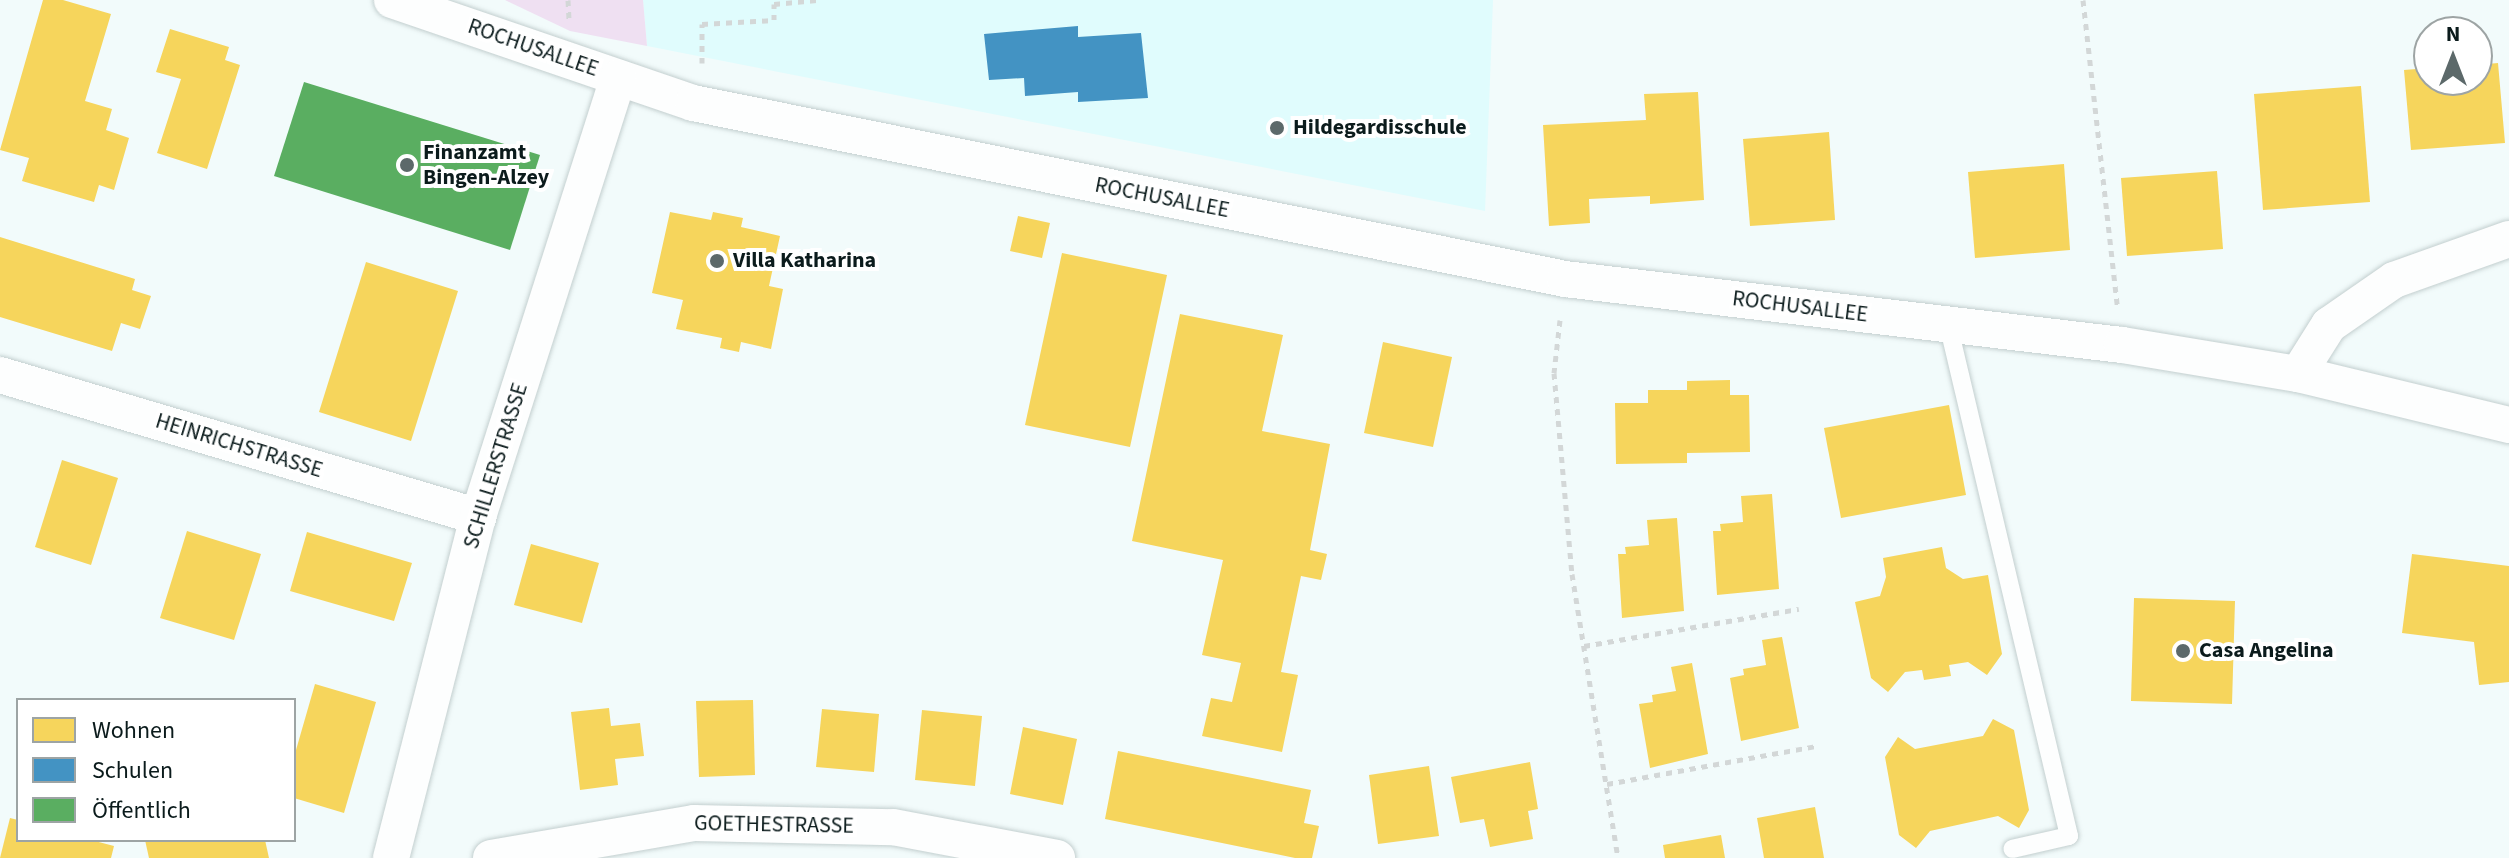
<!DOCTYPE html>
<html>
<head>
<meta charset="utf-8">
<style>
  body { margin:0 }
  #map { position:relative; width:2509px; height:858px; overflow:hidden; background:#f2fbfb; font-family:"Source Sans 3",sans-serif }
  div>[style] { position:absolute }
  .built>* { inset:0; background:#e0fcfd }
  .green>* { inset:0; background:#efe0f2 }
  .homes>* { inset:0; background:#f6d55c }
  .schools>* { inset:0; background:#4393c3 }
  .public>* { inset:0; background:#5aae61 }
  .path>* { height:5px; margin-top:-2.5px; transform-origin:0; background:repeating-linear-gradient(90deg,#d3d7d7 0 6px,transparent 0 12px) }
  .roads { filter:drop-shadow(0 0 2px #c3cfcf) drop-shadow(0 0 2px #c3cfcf) }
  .lane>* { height:18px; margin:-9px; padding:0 9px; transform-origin:9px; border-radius:9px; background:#fdfefe }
  .street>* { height:36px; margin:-18px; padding:0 18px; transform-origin:18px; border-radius:18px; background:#fdfefe }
  .dots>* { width:22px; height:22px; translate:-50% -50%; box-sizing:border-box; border:4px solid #fff; border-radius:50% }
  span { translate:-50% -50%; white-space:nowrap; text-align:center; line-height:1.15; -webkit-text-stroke:8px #fff; paint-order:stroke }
  .street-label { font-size:22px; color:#0b1b1c }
  .poi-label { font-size:22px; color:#0b1b1c; font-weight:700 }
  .left { translate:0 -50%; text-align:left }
  .legend { position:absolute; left:16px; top:698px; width:280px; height:144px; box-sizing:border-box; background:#fff; border:2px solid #9da4a4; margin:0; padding:10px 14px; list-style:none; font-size:24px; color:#0b1b1c }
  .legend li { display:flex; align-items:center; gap:16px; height:40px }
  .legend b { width:40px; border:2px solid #9da4a4 }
  .north { position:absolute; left:2413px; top:16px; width:80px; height:80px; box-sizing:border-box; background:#fff; border:2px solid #9da4a4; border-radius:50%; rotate:0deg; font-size:22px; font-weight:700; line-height:32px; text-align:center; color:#0b1b1c }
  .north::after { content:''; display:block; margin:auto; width:28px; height:36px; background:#5c696a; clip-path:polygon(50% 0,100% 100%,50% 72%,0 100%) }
</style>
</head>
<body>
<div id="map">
  <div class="built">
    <i style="clip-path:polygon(643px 0,1493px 0,1485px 211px,647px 46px)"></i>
  </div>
  <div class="green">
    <i style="clip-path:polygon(505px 0,643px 0,647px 46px,570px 31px)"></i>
  </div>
  <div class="homes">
    <i style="clip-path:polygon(43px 0,63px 0,111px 14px,85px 101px,112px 109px,106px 130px,129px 138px,114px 190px,99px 185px,94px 202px,22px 181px,29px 158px,0 150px)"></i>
    <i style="clip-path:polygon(170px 29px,229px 47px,225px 60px,240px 65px,207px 169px,157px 153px,181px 79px,156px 72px)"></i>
    <i style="clip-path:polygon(2498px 63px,2505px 143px,2411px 150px,2404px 70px,2429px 68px,2429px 80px,2477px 80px,2477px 65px)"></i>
    <i style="clip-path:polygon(2361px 86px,2370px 202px,2263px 210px,2254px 94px)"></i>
    <i style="clip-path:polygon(1698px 92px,1704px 200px,1650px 204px,1650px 196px,1589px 199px,1590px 223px,1549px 226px,1543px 125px,1646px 120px,1644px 94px)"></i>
    <i style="clip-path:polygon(1829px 132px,1835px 220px,1750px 226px,1743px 139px)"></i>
    <i style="clip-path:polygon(2064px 164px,2070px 250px,1975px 258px,1968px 172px)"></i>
    <i style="clip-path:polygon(2217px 171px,2223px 249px,2127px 256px,2121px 178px)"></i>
    <i style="clip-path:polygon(670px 212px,711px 220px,713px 212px,743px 218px,741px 227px,780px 236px,769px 286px,783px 289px,771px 349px,741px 342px,739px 352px,720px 348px,722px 338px,676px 329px,683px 300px,652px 293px)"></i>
    <i style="clip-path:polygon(1018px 216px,1050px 223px,1042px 258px,1010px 251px)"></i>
    <i style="clip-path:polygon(0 237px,135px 279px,132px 290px,151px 296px,140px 329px,121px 323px,112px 351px,0 317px)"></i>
    <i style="clip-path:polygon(1062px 253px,1167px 275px,1130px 447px,1025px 425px)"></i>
    <i style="clip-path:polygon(366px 262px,458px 291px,411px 441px,319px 412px)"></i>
    <i style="clip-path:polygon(1180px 314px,1283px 335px,1262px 431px,1330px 444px,1310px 550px,1327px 554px,1321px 580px,1301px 576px,1281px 672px,1298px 675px,1282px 752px,1202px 736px,1211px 698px,1232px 702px,1241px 663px,1202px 655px,1223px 560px,1132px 541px)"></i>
    <i style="clip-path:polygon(1383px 342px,1452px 357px,1433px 447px,1364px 433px)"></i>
    <i style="clip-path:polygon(1730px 380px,1730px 395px,1749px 395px,1750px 452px,1687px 453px,1687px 463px,1616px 464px,1615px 403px,1648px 403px,1648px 390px,1687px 390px,1687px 381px)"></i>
    <i style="clip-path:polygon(1949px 405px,1966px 495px,1841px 518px,1824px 428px)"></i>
    <i style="clip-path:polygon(62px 460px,118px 478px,91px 565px,35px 547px)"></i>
    <i style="clip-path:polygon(1772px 494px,1779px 589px,1717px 595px,1713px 531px,1721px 531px,1720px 524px,1743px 522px,1741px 496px)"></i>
    <i style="clip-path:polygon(1677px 518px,1684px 611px,1622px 618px,1618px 554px,1626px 554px,1625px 547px,1649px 545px,1647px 520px)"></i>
    <i style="clip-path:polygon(187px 531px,261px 554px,234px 640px,160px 618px)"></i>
    <i style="clip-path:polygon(307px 532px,412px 563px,394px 621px,290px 591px)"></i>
    <i style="clip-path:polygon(531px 544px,599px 563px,582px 623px,514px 605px)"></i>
    <i style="clip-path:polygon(1942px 547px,1946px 568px,1963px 579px,1988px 575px,2002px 654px,1987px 675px,1968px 662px,1949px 665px,1951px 676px,1924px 680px,1922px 670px,1905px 672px,1888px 692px,1871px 678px,1855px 602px,1880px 596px,1886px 577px,1883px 558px)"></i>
    <i style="clip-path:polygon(2412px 554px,2509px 566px,2509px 682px,2479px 685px,2474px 642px,2402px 633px)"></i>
    <i style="clip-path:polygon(2134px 598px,2235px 601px,2232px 704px,2131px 701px)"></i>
    <i style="clip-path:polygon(1782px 637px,1799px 728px,1741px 741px,1730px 678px,1744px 675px,1743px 669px,1766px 665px,1762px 640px)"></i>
    <i style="clip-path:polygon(1692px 663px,1708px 754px,1650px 768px,1639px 704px,1653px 702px,1652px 695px,1676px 691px,1671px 667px)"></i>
    <i style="clip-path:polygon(315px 684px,376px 702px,344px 813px,294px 798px,294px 757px)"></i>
    <i style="clip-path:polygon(753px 700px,755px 775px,699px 777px,696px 701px)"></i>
    <i style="clip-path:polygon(609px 708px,611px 726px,640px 723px,644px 756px,615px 759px,618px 785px,580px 790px,571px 712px)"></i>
    <i style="clip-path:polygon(822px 709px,879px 714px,874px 772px,816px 767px)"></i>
    <i style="clip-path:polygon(922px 710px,982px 716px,975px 786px,915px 780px)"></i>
    <i style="clip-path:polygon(1993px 719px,2014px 730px,2029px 810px,2019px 828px,1998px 816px,1930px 831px,1916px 848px,1899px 835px,1885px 757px,1898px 737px,1915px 749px,1983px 736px)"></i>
    <i style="clip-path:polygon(1023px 727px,1077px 739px,1063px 805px,1010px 794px)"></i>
    <i style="clip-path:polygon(1118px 751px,1311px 790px,1304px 823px,1319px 826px,1312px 858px,1295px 858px,1105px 819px)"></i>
    <i style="clip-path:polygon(1530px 762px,1538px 809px,1528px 811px,1533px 839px,1490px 847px,1484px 819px,1460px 823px,1451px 777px)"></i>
    <i style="clip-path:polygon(1429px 766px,1439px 836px,1378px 844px,1369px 775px)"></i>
    <i style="clip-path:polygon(1815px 807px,1824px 858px,1764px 858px,1757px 818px)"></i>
    <i style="clip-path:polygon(10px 818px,18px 820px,18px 840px,91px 840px,114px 846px,111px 858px,0 858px)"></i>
    <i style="clip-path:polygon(1721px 835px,1725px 858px,1665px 858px,1663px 845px)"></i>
    <i style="clip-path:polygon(145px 840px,265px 840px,269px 858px,149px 858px)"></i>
  </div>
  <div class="schools">
    <i style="clip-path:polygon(1078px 26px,1078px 37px,1141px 33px,1148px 98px,1078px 102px,1078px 92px,1025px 96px,1024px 78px,989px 80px,984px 34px)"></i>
  </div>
  <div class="public">
    <i style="clip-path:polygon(304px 82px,540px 155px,510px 250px,274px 176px)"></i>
  </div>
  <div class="path">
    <i style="left:568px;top:0;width:19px;rotate:87deg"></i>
    <i style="left:2083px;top:0;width:307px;rotate:83.6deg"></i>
    <i style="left:702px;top:63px;width:39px;rotate:-90deg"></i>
    <i style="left:702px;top:24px;width:72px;rotate:-3.2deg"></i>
    <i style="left:774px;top:20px;width:16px;rotate:-90deg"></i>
    <i style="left:774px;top:4px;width:43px;rotate:-5.3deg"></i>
    <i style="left:1560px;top:320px;width:53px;rotate:96.5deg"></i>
    <i style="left:1554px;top:373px;width:202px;rotate:84.9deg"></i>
    <i style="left:1572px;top:574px;width:288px;rotate:80.8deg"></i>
    <i style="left:1584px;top:646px;width:218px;rotate:-9.8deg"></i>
    <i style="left:1607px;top:784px;width:212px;rotate:-10.3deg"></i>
  </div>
  <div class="roads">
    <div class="lane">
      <i style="left:1948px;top:324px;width:526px;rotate:76.7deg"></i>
      <i style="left:2069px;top:836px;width:58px;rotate:167.2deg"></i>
    </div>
    <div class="street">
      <i style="left:392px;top:0;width:318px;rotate:18.9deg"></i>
      <i style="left:693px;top:103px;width:890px;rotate:11.41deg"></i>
      <i style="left:1565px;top:279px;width:561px;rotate:6.76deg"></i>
      <i style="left:2122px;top:345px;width:178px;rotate:9.4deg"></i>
      <i style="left:2298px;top:374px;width:217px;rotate:13.6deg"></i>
      <i style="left:2298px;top:374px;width:58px;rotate:-57.7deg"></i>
      <i style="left:2329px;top:325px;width:79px;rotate:-34.7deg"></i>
      <i style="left:2394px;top:280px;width:122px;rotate:-19.6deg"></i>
      <i style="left:0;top:375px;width:499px;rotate:16.5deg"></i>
      <i style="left:391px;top:858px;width:352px;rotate:-75.7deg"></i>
      <i style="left:478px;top:517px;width:461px;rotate:-72.3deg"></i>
      <i style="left:491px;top:858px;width:206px;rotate:-9.8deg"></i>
      <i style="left:694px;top:823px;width:199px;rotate:1.2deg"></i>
      <i style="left:893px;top:827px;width:167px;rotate:10.7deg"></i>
    </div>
  </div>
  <div class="dots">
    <i style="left:1277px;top:128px;background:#5c696a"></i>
    <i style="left:407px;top:165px;background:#5c696a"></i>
    <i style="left:717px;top:261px;background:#5c696a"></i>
    <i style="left:2183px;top:651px;background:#5c696a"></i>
  </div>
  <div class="street-label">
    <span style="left:533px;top:48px;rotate:19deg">ROCHUSALLEE</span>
    <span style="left:1162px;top:198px;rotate:11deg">ROCHUSALLEE</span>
    <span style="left:1800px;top:307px;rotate:7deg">ROCHUSALLEE</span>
    <span style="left:239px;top:446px;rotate:17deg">HEINRICHSTRASSE</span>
    <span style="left:496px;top:466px;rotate:-73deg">SCHILLERSTRASSE</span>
    <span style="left:774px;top:825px;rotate:1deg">GOETHESTRASSE</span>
  </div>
  <div class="poi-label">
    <span class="left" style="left:1293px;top:128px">Hildegardisschule</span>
    <span class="left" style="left:423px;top:165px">Finanzamt<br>Bingen-Alzey</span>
    <span class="left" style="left:733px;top:261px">Villa Katharina</span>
    <span class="left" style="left:2199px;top:651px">Casa Angelina</span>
  </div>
  <ul class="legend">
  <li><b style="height:22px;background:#f6d55c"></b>Wohnen</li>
  <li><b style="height:22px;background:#4393c3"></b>Schulen</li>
  <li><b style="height:22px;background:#5aae61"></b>Öffentlich</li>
  </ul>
  <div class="north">N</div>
</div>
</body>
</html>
